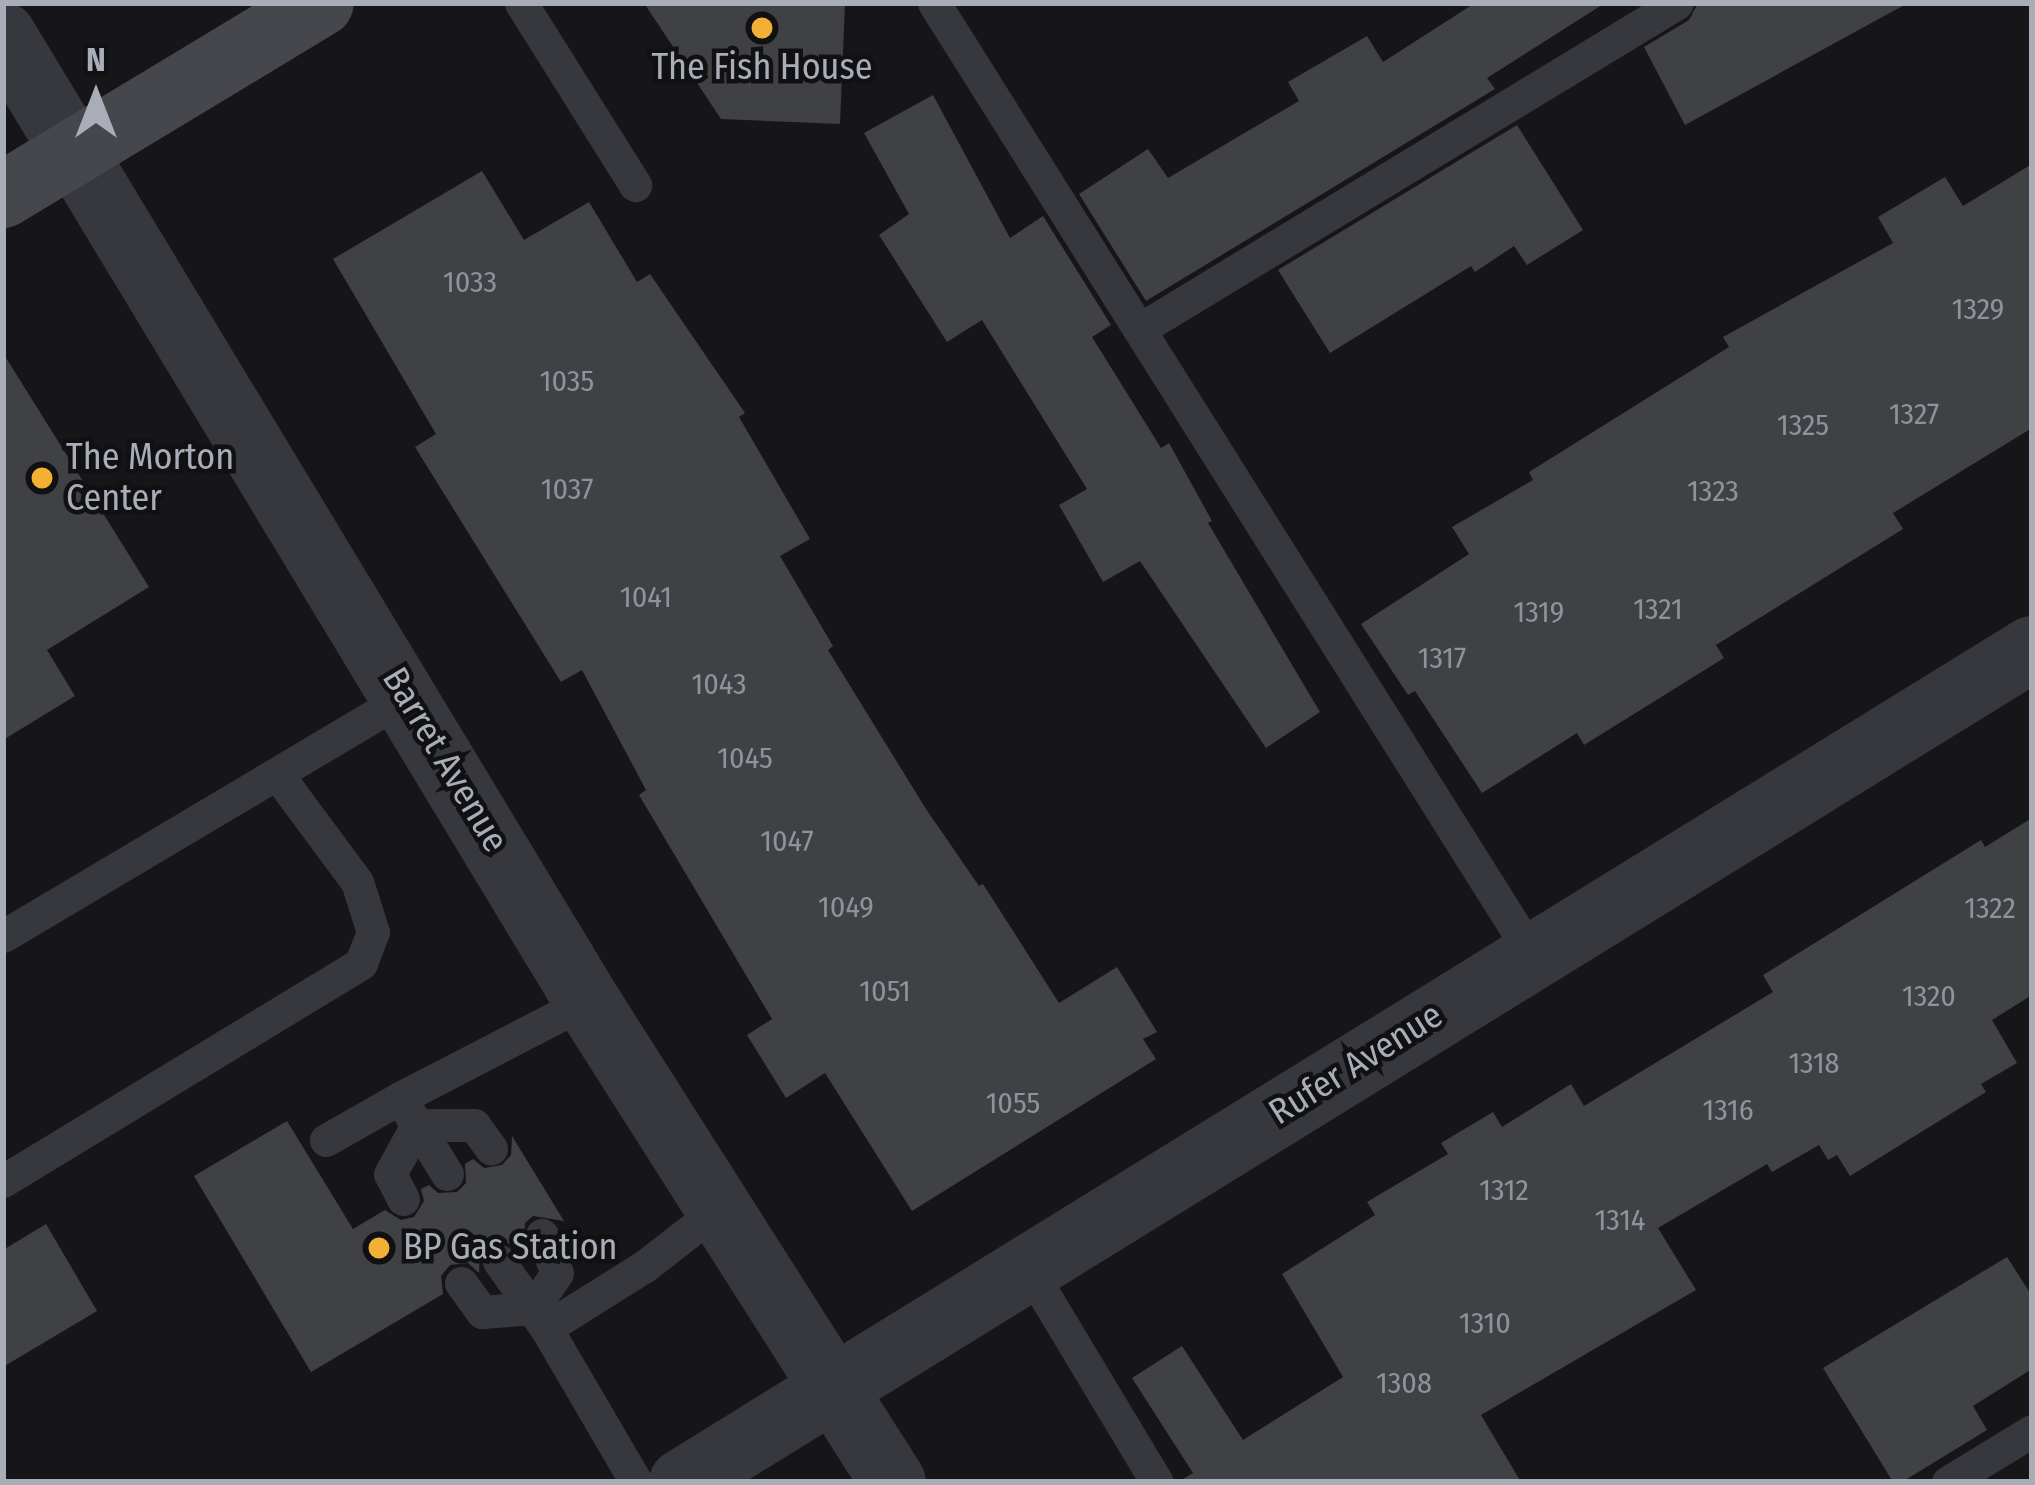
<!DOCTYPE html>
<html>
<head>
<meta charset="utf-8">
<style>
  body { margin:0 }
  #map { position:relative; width:2035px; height:1485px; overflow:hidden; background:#161618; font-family:"Fira Sans Condensed",sans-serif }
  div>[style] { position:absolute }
  .building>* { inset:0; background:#404145 }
  .service>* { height:33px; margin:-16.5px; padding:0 16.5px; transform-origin:16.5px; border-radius:16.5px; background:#37383d }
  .minor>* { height:66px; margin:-33px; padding:0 33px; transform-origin:33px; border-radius:33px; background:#37383d }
  .tertiary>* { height:66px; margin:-33px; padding:0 33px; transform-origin:33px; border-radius:33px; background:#37383d }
  .secondary>* { height:66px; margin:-33px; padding:0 33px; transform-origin:33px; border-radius:33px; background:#45474d }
  .dots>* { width:33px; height:33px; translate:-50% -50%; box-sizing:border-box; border:6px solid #111113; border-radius:50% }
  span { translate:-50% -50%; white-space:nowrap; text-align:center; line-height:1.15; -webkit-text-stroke:9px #111113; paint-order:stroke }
  .number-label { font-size:30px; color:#8e929b }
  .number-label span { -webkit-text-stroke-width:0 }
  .poi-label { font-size:36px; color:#a8adb8 }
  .left { translate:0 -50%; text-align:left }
  .street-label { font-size:36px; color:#a8adb8 }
  .frame { position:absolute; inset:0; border:6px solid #a8adb8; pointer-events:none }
  .north { position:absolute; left:36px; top:36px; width:120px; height:120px; -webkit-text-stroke:9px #111113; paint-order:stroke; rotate:0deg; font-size:33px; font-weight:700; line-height:48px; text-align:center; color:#a8adb8 }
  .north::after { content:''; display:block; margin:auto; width:42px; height:54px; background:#a8adb8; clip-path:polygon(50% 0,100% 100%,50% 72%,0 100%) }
</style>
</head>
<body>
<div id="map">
  <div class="building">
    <i style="clip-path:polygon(644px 3px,845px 3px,840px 124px,721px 119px)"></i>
    <i style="clip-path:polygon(1475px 3px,1605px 3px,1487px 78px,1495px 89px,1146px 301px,1079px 194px,1148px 149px,1168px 178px,1299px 101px,1288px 82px,1367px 36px,1383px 62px)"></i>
    <i style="clip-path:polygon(1698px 3px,1908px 3px,1685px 125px,1644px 47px,1689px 20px)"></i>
    <i style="clip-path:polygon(933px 95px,1010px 238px,1043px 216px,1111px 325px,1092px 337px,1161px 448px,1169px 443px,1212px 521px,1208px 523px,1320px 712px,1266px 748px,1140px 561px,1103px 582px,1059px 505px,1087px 489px,982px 320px,947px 342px,879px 235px,909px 214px,864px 133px)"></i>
    <i style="clip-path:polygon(1517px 125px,1583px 230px,1527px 265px,1514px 246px,1475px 272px,1471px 266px,1330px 353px,1278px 270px)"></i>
    <i style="clip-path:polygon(2032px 164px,2032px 428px,1893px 513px,1903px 529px,1716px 645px,1724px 658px,1584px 745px,1577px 733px,1482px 793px,1415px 691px,1408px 695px,1361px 624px,1469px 554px,1452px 527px,1533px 480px,1529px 472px,1729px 347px,1723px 337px,1893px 243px,1878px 217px,1945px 177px,1963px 206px)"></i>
    <i style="clip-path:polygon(482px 171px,524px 240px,589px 202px,637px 282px,650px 274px,745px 413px,739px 417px,810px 539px,780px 556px,833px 646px,828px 650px,926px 809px,979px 886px,983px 884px,1059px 1003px,1117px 967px,1157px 1032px,1143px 1039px,1156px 1059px,912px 1211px,825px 1073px,786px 1098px,747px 1035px,772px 1019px,639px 795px,646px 790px,582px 670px,561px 682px,415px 447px,436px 434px,333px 259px)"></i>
    <i style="clip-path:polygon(3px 353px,149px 587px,47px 650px,75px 696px,3px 740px)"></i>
    <i style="clip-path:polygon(2032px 818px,2032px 995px,1992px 1020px,2017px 1063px,1981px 1084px,1986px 1092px,1850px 1176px,1837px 1155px,1828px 1160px,1819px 1145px,1772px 1172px,1767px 1164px,1658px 1228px,1696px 1290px,1481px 1415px,1521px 1482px,1178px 1482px,1193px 1473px,1132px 1378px,1182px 1346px,1243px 1440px,1343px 1377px,1282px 1274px,1375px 1215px,1367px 1202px,1448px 1154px,1441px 1143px,1493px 1112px,1502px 1127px,1571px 1084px,1584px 1106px,1773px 992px,1763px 975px,1981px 840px,1985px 847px)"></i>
    <i style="clip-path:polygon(287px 1121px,353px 1229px,385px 1210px,401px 1220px,414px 1217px,424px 1201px,421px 1189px,429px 1185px,438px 1193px,457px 1192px,466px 1183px,465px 1164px,473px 1159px,484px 1168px,502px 1165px,511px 1155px,512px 1136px,564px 1221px,533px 1216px,525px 1223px,524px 1246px,517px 1250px,507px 1242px,488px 1243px,480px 1253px,479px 1273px,468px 1263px,450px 1265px,441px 1276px,443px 1294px,311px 1372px,194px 1176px)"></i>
    <i style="clip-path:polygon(46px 1224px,97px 1311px,3px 1367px,3px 1250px)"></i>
    <i style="clip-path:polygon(2007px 1257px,2032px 1296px,2032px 1369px,1973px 1406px,1987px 1430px,1902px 1482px,1893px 1482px,1823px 1368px)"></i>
  </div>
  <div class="service">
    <i style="left:521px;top:3px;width:215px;rotate:57.9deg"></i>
    <i style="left:934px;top:3px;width:1126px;rotate:57.85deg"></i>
    <i style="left:1140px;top:329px;width:628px;rotate:-31.26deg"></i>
    <i style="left:3px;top:936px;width:470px;rotate:-30.7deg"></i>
    <i style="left:326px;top:1140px;width:85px;rotate:-29.6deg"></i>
    <i style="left:447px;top:1174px;width:89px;rotate:-121.7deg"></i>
    <i style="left:400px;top:1098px;width:211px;rotate:-27.4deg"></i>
    <i style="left:3px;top:1181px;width:419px;rotate:-31.3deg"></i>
    <i style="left:361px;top:963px;width:33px;rotate:-69deg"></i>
    <i style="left:373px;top:932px;width:52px;rotate:-107.7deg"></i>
    <i style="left:357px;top:882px;width:134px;rotate:-126.5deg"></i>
    <i style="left:403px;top:1199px;width:28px;rotate:-117deg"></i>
    <i style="left:390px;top:1174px;width:56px;rotate:-61.1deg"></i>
    <i style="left:417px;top:1125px;width:57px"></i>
    <i style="left:474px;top:1125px;width:29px;rotate:54deg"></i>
    <i style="left:499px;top:1261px;width:82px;rotate:55deg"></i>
    <i style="left:546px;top:1328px;width:117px;rotate:-32.1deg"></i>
    <i style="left:645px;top:1266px;width:91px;rotate:-37.9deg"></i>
    <i style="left:1027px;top:1266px;width:252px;rotate:59deg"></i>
    <i style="left:461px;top:1283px;width:36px;rotate:54deg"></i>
    <i style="left:482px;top:1312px;width:51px;rotate:-4.5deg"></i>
    <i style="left:533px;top:1308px;width:42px;rotate:-55.6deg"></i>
    <i style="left:557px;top:1273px;width:41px;rotate:-111.5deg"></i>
    <i style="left:546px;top:1328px;width:178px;rotate:59.7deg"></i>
    <i style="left:1948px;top:1482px;width:98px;rotate:-31.3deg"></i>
  </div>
  <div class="minor">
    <i style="left:682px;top:1482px;width:1586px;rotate:-31.68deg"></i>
  </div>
  <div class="tertiary">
    <i style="left:3px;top:35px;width:1129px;rotate:58.84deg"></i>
    <i style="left:587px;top:1001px;width:570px;rotate:57.54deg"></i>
  </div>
  <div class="secondary">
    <i style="left:3px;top:195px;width:371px;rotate:-31.1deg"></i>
  </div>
  <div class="dots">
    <i style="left:762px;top:28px;background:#f2b134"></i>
    <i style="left:42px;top:478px;background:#f2b134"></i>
    <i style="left:379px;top:1248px;background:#f2b134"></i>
  </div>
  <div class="number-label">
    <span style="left:470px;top:282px">1033</span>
    <span style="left:1978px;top:309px">1329</span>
    <span style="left:567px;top:381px">1035</span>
    <span style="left:1914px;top:414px">1327</span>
    <span style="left:1803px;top:425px">1325</span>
    <span style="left:567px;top:489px">1037</span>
    <span style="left:1713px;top:491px">1323</span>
    <span style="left:646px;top:597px">1041</span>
    <span style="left:1658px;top:609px">1321</span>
    <span style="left:1539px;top:612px">1319</span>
    <span style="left:1442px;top:658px">1317</span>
    <span style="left:719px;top:684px">1043</span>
    <span style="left:745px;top:758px">1045</span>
    <span style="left:787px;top:841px">1047</span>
    <span style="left:846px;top:907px">1049</span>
    <span style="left:1990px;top:908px">1322</span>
    <span style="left:885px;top:991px">1051</span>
    <span style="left:1929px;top:996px">1320</span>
    <span style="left:1814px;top:1063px">1318</span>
    <span style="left:1013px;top:1103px">1055</span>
    <span style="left:1728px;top:1110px">1316</span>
    <span style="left:1504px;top:1190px">1312</span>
    <span style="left:1620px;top:1220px">1314</span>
    <span style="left:1485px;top:1323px">1310</span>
    <span style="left:1404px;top:1383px">1308</span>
  </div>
  <div class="poi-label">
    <span style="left:762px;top:68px">The Fish House</span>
    <span class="left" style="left:66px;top:478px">The Morton<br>Center</span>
    <span class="left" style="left:403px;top:1248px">BP Gas Station</span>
  </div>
  <div class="street-label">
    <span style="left:445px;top:760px;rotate:59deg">Barret Avenue</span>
    <span style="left:1356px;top:1064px;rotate:-32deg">Rufer Avenue</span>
  </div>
  <div class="frame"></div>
  <div class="north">N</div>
</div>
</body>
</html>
